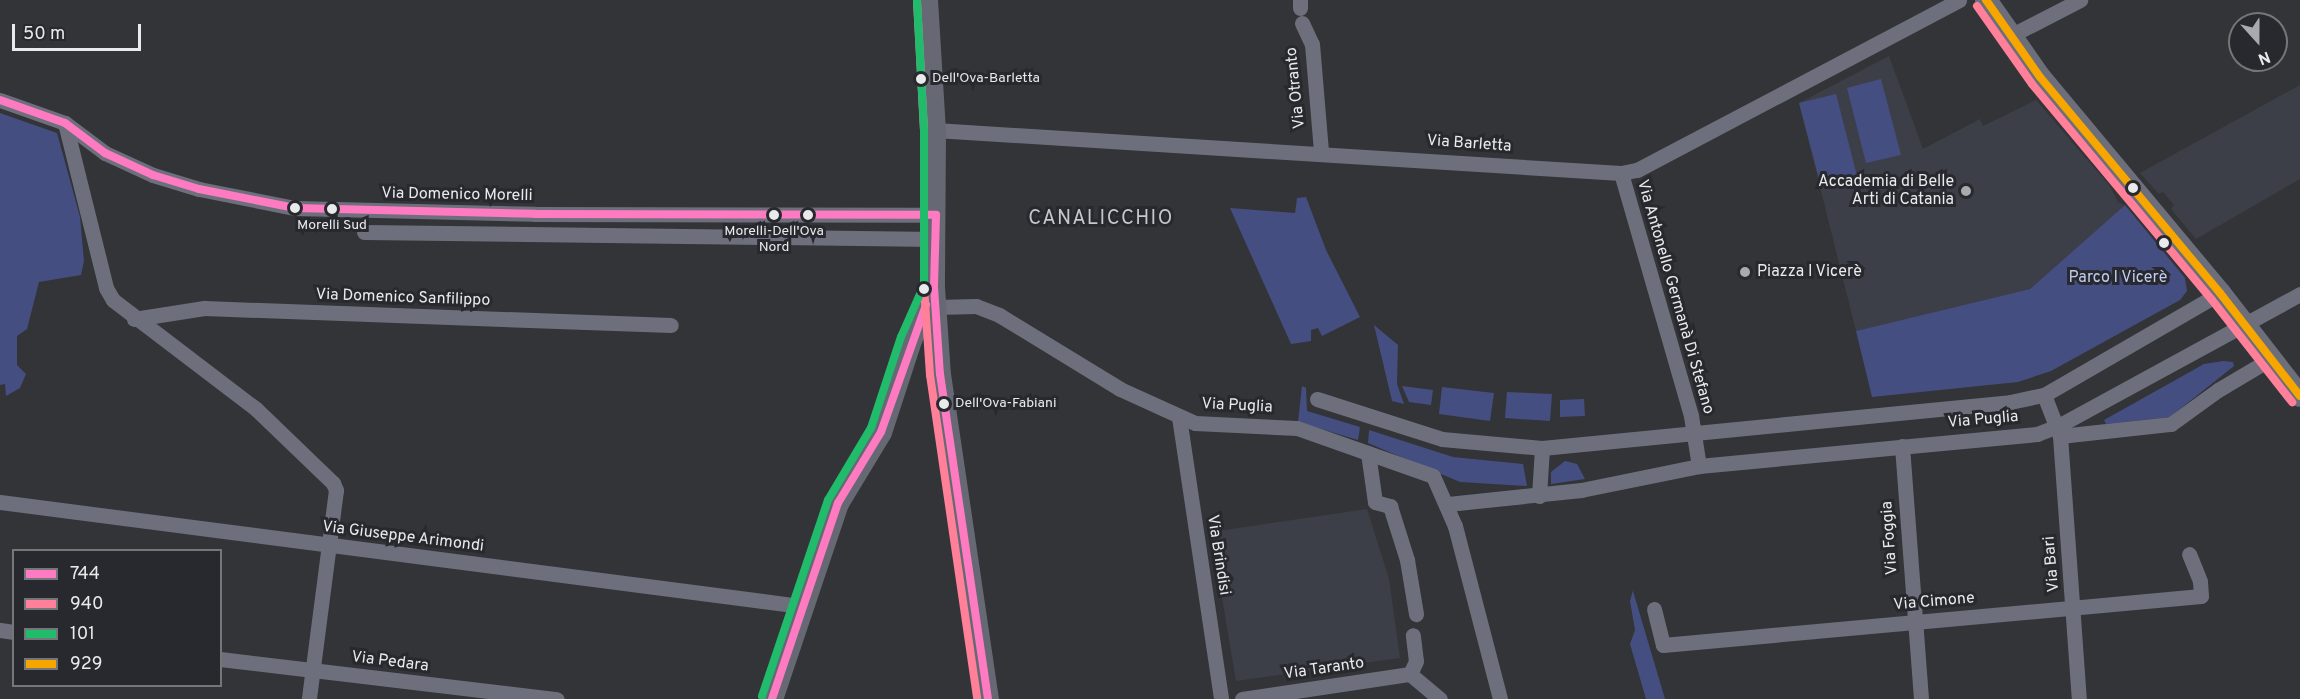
<!DOCTYPE html>
<html>
<head>
<meta charset="utf-8">
<style>
  body { margin:0 }
  #map { position:relative; width:2300px; height:699px; overflow:hidden; background:#333437; font-family:Overpass,sans-serif }
  div>[style] { position:absolute }
  .built>* { inset:0; background:#3d3f48 }
  .green>* { inset:0; background:#454e80 }
  .street>* { height:15px; margin:-7.5px; padding:0 7.5px; transform-origin:7.5px; border-radius:7.5px; background:#6d707c }
  .secondary>* { height:21px; margin:-10.5px; padding:0 10.5px; transform-origin:10.5px; border-radius:10.5px; background:#666974 }
  .primary>* { height:22px; margin:-11px; padding:0 11px; transform-origin:11px; border-radius:11px; background:#6c6f7a }
  .bus-1>* { height:8px; margin:-4px; padding:0 4px; transform-origin:4px; border-radius:4px; background:#fe7ac1 }
  .bus-2>* { height:8px; margin:-4px; padding:0 4px; transform-origin:4px; border-radius:4px; background:#ff8098 }
  .bus-3>* { height:8px; margin:-4px; padding:0 4px; transform-origin:4px; border-radius:4px; background:#20bc6c }
  .bus-4>* { height:8px; margin:-4px; padding:0 4px; transform-origin:4px; border-radius:4px; background:#f7a600 }
  .dots>* { width:16px; height:16px; translate:-50% -50%; box-sizing:border-box; border:3px solid #28292e; border-radius:50% }
  span { translate:-50% -50%; white-space:nowrap; text-align:center; line-height:1.15; -webkit-text-stroke:6px #28292e; paint-order:stroke }
  .bus-label { font-size:14px; color:#e9eaec }
  .left { translate:0 -50%; text-align:left }
  .street-label { font-size:16px; color:#e9eaec }
  .poi-label { font-size:16px; color:#e9eaec }
  .right { translate:-100% -50%; text-align:right }
  .park-label { font-size:16px; color:#c2cbf0 }
  .quarter-label { font-size:20px; color:#c5c7cc; letter-spacing:1.5px }
  .legend { position:absolute; left:12px; top:549px; width:210px; height:138px; box-sizing:border-box; background:#28292e; border:2px solid #75767a; margin:0; padding:8px 10px; list-style:none; font-size:18px; color:#e9eaec }
  .legend li { display:flex; align-items:center; gap:12px; height:30px }
  .legend b { width:30px; border:2px solid #75767a }
  .north { position:absolute; left:2228px; top:12px; width:60px; height:60px; box-sizing:border-box; background:#28292e; border:2px solid #75767a; border-radius:50%; rotate:159deg; font-size:16px; font-weight:700; line-height:24px; text-align:center; color:#e9eaec }
  .north::after { content:''; display:block; margin:auto; width:21px; height:27px; background:#a9aaad; clip-path:polygon(50% 0,100% 100%,50% 72%,0 100%) }
  .scale { position:absolute; left:12px; top:24px; width:129px; height:27px; box-sizing:border-box; border:3px solid #e9eaec; border-top:0; padding-left:8px; font-size:18px; line-height:21px; white-space:nowrap; color:#e9eaec; -webkit-text-stroke:4px #28292e; paint-order:stroke }
</style>
</head>
<body>
<div id="map">
  <div class="built">
    <i style="clip-path:polygon(1889px 56px,1923px 149px,1980px 119px,1983px 126px,2036px 100px,2109px 185px,2118px 202px,2125px 205px,2030px 289px,1856px 331px,1799px 103px)"></i>
    <i style="clip-path:polygon(2300px 85px,2300px 179px,2196px 239px,2171px 209px,2174px 205px,2163px 192px,2159px 194px,2140px 173px)"></i>
    <i style="clip-path:polygon(1367px 509px,1389px 579px,1400px 658px,1236px 681px,1211px 532px)"></i>
  </div>
  <div class="green">
    <i style="clip-path:polygon(1881px 79px,1901px 155px,1866px 163px,1847px 88px)"></i>
    <i style="clip-path:polygon(1836px 94px,1857px 176px,1821px 186px,1799px 103px)"></i>
    <i style="clip-path:polygon(0 113px,57px 133px,80px 217px,84px 261px,81px 275px,39px 282px,27px 329px,17px 336px,17px 365px,26px 374px,20px 388px,6px 396px,5px 384px,0 385px)"></i>
    <i style="clip-path:polygon(1306px 197px,1326px 250px,1360px 317px,1322px 336px,1318px 328px,1311px 330px,1311px 341px,1291px 344px,1230px 208px,1295px 213px,1297px 198px)"></i>
    <i style="clip-path:polygon(2125px 205px,2185px 278px,2187px 291px,2180px 300px,2051px 371px,2018px 382px,1872px 397px,1856px 331px,2030px 289px)"></i>
    <i style="clip-path:polygon(1374px 325px,1398px 345px,1397px 384px,1404px 404px,1392px 401px)"></i>
    <i style="clip-path:polygon(2223px 361px,2233px 362px,2234px 366px,2170px 417px,2106px 424px,2104px 420px,2204px 364px)"></i>
    <i style="clip-path:polygon(1302px 386px,1306px 388px,1307px 411px,1360px 427px,1358px 440px,1298px 422px)"></i>
    <i style="clip-path:polygon(1402px 386px,1433px 390px,1431px 405px,1409px 402px)"></i>
    <i style="clip-path:polygon(1442px 387px,1494px 393px,1490px 421px,1439px 414px)"></i>
    <i style="clip-path:polygon(1507px 392px,1552px 394px,1550px 421px,1505px 418px)"></i>
    <i style="clip-path:polygon(1584px 399px,1585px 416px,1560px 417px,1560px 400px)"></i>
    <i style="clip-path:polygon(1369px 430px,1453px 457px,1523px 464px,1527px 486px,1460px 482px,1368px 443px)"></i>
    <i style="clip-path:polygon(1565px 461px,1577px 464px,1585px 479px,1551px 484px,1551px 472px)"></i>
    <i style="clip-path:polygon(1633px 590px,1633px 591px,1665px 699px,1646px 699px,1630px 644px,1635px 630px,1630px 601px)"></i>
  </div>
  <div class="street">
    <i style="left:1300px;top:0;width:8px;rotate:90deg"></i>
    <i style="left:1302px;top:23px;width:23px;rotate:65deg"></i>
    <i style="left:1312px;top:44px;width:107px;rotate:85.2deg"></i>
    <i style="left:2010px;top:36px;width:79px;rotate:-27.2deg"></i>
    <i style="left:0;top:100px;width:69px;rotate:19.5deg"></i>
    <i style="left:65px;top:123px;width:50px;rotate:36.9deg"></i>
    <i style="left:105px;top:153px;width:53px;rotate:24.6deg"></i>
    <i style="left:153px;top:175px;width:48px;rotate:16.9deg"></i>
    <i style="left:199px;top:189px;width:98px;rotate:11.2deg"></i>
    <i style="left:295px;top:208px;width:240px;rotate:1.4deg"></i>
    <i style="left:535px;top:214px;width:401px;rotate:0.1deg"></i>
    <i style="left:65px;top:123px;width:170px;rotate:76deg"></i>
    <i style="left:106px;top:288px;width:14px;rotate:60deg"></i>
    <i style="left:113px;top:300px;width:180px;rotate:37.3deg"></i>
    <i style="left:256px;top:409px;width:107px;rotate:43.9deg"></i>
    <i style="left:333px;top:483px;width:8px;rotate:67deg"></i>
    <i style="left:336px;top:490px;width:211px;rotate:97.4deg"></i>
    <i style="left:935px;top:130px;width:687px;rotate:3.59deg"></i>
    <i style="left:1621px;top:173px;width:16px;rotate:-11deg"></i>
    <i style="left:1637px;top:170px;width:364px;rotate:-27.8deg"></i>
    <i style="left:1621px;top:173px;width:253px;rotate:73.9deg"></i>
    <i style="left:1691px;top:416px;width:51px;rotate:80.9deg"></i>
    <i style="left:364px;top:232px;width:572px;rotate:0.7deg"></i>
    <i style="left:936px;top:307px;width:40px;rotate:-1.4deg"></i>
    <i style="left:976px;top:306px;width:25px;rotate:21deg"></i>
    <i style="left:999px;top:315px;width:142px;rotate:31.4deg"></i>
    <i style="left:1120px;top:389px;width:82px;rotate:24.4deg"></i>
    <i style="left:1195px;top:423px;width:102px;rotate:2.8deg"></i>
    <i style="left:1297px;top:428px;width:144px;rotate:19.4deg"></i>
    <i style="left:1433px;top:476px;width:55px;rotate:66.3deg"></i>
    <i style="left:1455px;top:526px;width:179px;rotate:75.4deg"></i>
    <i style="left:134px;top:319px;width:71px;rotate:-8.9deg"></i>
    <i style="left:204px;top:308px;width:467px;rotate:2.1deg"></i>
    <i style="left:2044px;top:395px;width:44px;rotate:68.7deg"></i>
    <i style="left:2060px;top:436px;width:264px;rotate:85.9deg"></i>
    <i style="left:1317px;top:399px;width:131px;rotate:17.7deg"></i>
    <i style="left:1442px;top:439px;width:100px;rotate:5.1deg"></i>
    <i style="left:1542px;top:448px;width:470px;rotate:-5.6deg"></i>
    <i style="left:2010px;top:402px;width:35px;rotate:-12deg"></i>
    <i style="left:2044px;top:395px;width:203px;rotate:-30.1deg"></i>
    <i style="left:1179px;top:417px;width:285px;rotate:81.5deg"></i>
    <i style="left:2060px;top:436px;width:112px;rotate:-6.2deg"></i>
    <i style="left:2171px;top:424px;width:58px;rotate:-35.9deg"></i>
    <i style="left:2218px;top:390px;width:63px;rotate:-30.7deg"></i>
    <i style="left:1902px;top:446px;width:254px;rotate:85.7deg"></i>
    <i style="left:1368px;top:453px;width:49px;rotate:81.9deg"></i>
    <i style="left:1375px;top:502px;width:16px;rotate:15deg"></i>
    <i style="left:1390px;top:506px;width:57px;rotate:72.5deg"></i>
    <i style="left:1407px;top:560px;width:55px;rotate:80.5deg"></i>
    <i style="left:1539px;top:496px;width:48px;rotate:-86.4deg"></i>
    <i style="left:0;top:502px;width:808px;rotate:7.4deg"></i>
    <i style="left:1448px;top:504px;width:134px;rotate:-6deg"></i>
    <i style="left:1581px;top:490px;width:120px;rotate:-11.5deg"></i>
    <i style="left:1699px;top:466px;width:340px;rotate:-5.4deg"></i>
    <i style="left:2037px;top:434px;width:22px;rotate:-21deg"></i>
    <i style="left:2058px;top:426px;width:276px;rotate:-28.6deg"></i>
    <i style="left:1654px;top:609px;width:37px;rotate:76deg"></i>
    <i style="left:1663px;top:645px;width:540px;rotate:-5.2deg"></i>
    <i style="left:2201px;top:596px;width:15px;rotate:-94deg"></i>
    <i style="left:2200px;top:581px;width:29px;rotate:-112deg"></i>
    <i style="left:0;top:630px;width:14px;rotate:8deg"></i>
    <i style="left:220px;top:659px;width:339px;rotate:6.8deg"></i>
    <i style="left:1410px;top:674px;width:14px;rotate:-65deg"></i>
    <i style="left:1416px;top:661px;width:26px;rotate:-97deg"></i>
    <i style="left:1410px;top:674px;width:39px;rotate:40deg"></i>
    <i style="left:1242px;top:699px;width:170px;rotate:-8.5deg"></i>
  </div>
  <div class="secondary">
    <i style="left:927px;top:0;width:130px;rotate:86.5deg"></i>
    <i style="left:935px;top:130px;width:157px;rotate:90.4deg"></i>
    <i style="left:934px;top:287px;width:87px;rotate:86.1deg"></i>
    <i style="left:940px;top:374px;width:329px;rotate:81.6deg"></i>
    <i style="left:772px;top:699px;width:207px;rotate:-71.4deg"></i>
    <i style="left:838px;top:503px;width:83px;rotate:-58.8deg"></i>
    <i style="left:881px;top:432px;width:97px;rotate:-71.9deg"></i>
    <i style="left:911px;top:340px;width:53px;rotate:-66.8deg"></i>
  </div>
  <div class="primary">
    <i style="left:1986px;top:0;width:94px;rotate:55deg"></i>
    <i style="left:2040px;top:77px;width:281px;rotate:50.2deg"></i>
    <i style="left:2220px;top:293px;width:130px;rotate:52.2deg"></i>
  </div>
  <div class="bus-1">
    <i style="left:0;top:100px;width:69px;rotate:19.5deg"></i>
    <i style="left:65px;top:123px;width:50px;rotate:36.9deg"></i>
    <i style="left:105px;top:153px;width:53px;rotate:24.6deg"></i>
    <i style="left:153px;top:175px;width:48px;rotate:16.9deg"></i>
    <i style="left:199px;top:189px;width:98px;rotate:11.2deg"></i>
    <i style="left:295px;top:208px;width:240px;rotate:1.4deg"></i>
    <i style="left:535px;top:214px;width:401px;rotate:0.1deg"></i>
    <i style="left:936px;top:215px;width:72px;rotate:91.6deg"></i>
    <i style="left:934px;top:287px;width:87px;rotate:86.1deg"></i>
    <i style="left:940px;top:374px;width:329px;rotate:81.6deg"></i>
    <i style="left:772px;top:699px;width:207px;rotate:-71.4deg"></i>
    <i style="left:838px;top:503px;width:83px;rotate:-58.8deg"></i>
    <i style="left:881px;top:432px;width:135px;rotate:-70.5deg"></i>
  </div>
  <div class="bus-2">
    <i style="left:917px;top:1px;width:129px;rotate:86.9deg"></i>
    <i style="left:924px;top:130px;width:157px;rotate:90deg"></i>
    <i style="left:924px;top:287px;width:88px;rotate:86.1deg"></i>
    <i style="left:930px;top:375px;width:327px;rotate:81.7deg"></i>
    <i style="left:1977px;top:6px;width:95px;rotate:54.8deg"></i>
    <i style="left:2032px;top:84px;width:281px;rotate:50.2deg"></i>
    <i style="left:2212px;top:300px;width:130px;rotate:51.9deg"></i>
  </div>
  <div class="bus-3">
    <i style="left:762px;top:696px;width:207px;rotate:-71.4deg"></i>
    <i style="left:828px;top:500px;width:84px;rotate:-59.2deg"></i>
    <i style="left:871px;top:428px;width:96px;rotate:-71.8deg"></i>
    <i style="left:901px;top:337px;width:57px;rotate:-66.1deg"></i>
    <i style="left:924px;top:285px;width:155px;rotate:-90deg"></i>
    <i style="left:924px;top:130px;width:129px;rotate:-93.1deg"></i>
  </div>
  <div class="bus-4">
    <i style="left:1986px;top:0;width:94px;rotate:55deg"></i>
    <i style="left:2040px;top:77px;width:281px;rotate:50.2deg"></i>
    <i style="left:2220px;top:293px;width:130px;rotate:52.2deg"></i>
  </div>
  <div class="dots">
    <i style="left:921px;top:79px;background:#e9eaec"></i>
    <i style="left:2133px;top:188px;background:#e9eaec"></i>
    <i style="left:1966px;top:191px;background:#a9aaad"></i>
    <i style="left:295px;top:208px;background:#e9eaec"></i>
    <i style="left:332px;top:209px;background:#e9eaec"></i>
    <i style="left:774px;top:215px;background:#e9eaec"></i>
    <i style="left:808px;top:215px;background:#e9eaec"></i>
    <i style="left:2164px;top:243px;background:#e9eaec"></i>
    <i style="left:1745px;top:272px;background:#a9aaad"></i>
    <i style="left:924px;top:289px;background:#e9eaec"></i>
    <i style="left:944px;top:404px;background:#e9eaec"></i>
  </div>
  <div class="bus-label">
    <span class="left" style="left:932px;top:79px">Dell'Ova-Barletta</span>
    <span style="left:332px;top:226px">Morelli Sud</span>
    <span style="left:774px;top:240px">Morelli-Dell'Ova<br>Nord</span>
    <span class="left" style="left:955px;top:404px">Dell'Ova-Fabiani</span>
  </div>
  <div class="street-label">
    <span style="left:1296px;top:88px;rotate:-96deg">Via Otranto</span>
    <span style="left:1469px;top:144px;rotate:4deg">Via Barletta</span>
    <span style="left:457px;top:195px;rotate:1deg">Via Domenico Morelli</span>
    <span style="left:1675px;top:297px;rotate:74deg">Via Antonello Germanà Di Stefano</span>
    <span style="left:403px;top:298px;rotate:2deg">Via Domenico Sanfilippo</span>
    <span style="left:1237px;top:406px;rotate:3deg">Via Puglia</span>
    <span style="left:1983px;top:420px;rotate:-5deg">Via Puglia</span>
    <span style="left:403px;top:537px;rotate:7deg">Via Giuseppe Arimondi</span>
    <span style="left:1890px;top:538px;rotate:-94deg">Via Foggia</span>
    <span style="left:1218px;top:555px;rotate:81deg">Via Brindisi</span>
    <span style="left:2052px;top:564px;rotate:-95deg">Via Bari</span>
    <span style="left:1934px;top:602px;rotate:-5deg">Via Cimone</span>
    <span style="left:390px;top:662px;rotate:7deg">Via Pedara</span>
    <span style="left:1324px;top:669px;rotate:-8deg">Via Taranto</span>
  </div>
  <div class="poi-label">
    <span class="right" style="left:1954px;top:191px">Accademia di Belle<br>Arti di Catania</span>
    <span class="left" style="left:1757px;top:272px">Piazza I Vicerè</span>
  </div>
  <div class="park-label">
    <span style="left:2118px;top:278px">Parco I Vicerè</span>
  </div>
  <div class="quarter-label">
    <span style="left:1101px;top:219px">CANALICCHIO</span>
  </div>
  <ul class="legend">
  <li><b style="height:8px;background:#fe7ac1"></b>744</li>
  <li><b style="height:8px;background:#ff8098"></b>940</li>
  <li><b style="height:8px;background:#20bc6c"></b>101</li>
  <li><b style="height:8px;background:#f7a600"></b>929</li>
  </ul>
  <div class="north">N</div>
  <div class="scale">50 m</div>
</div>
</body>
</html>
